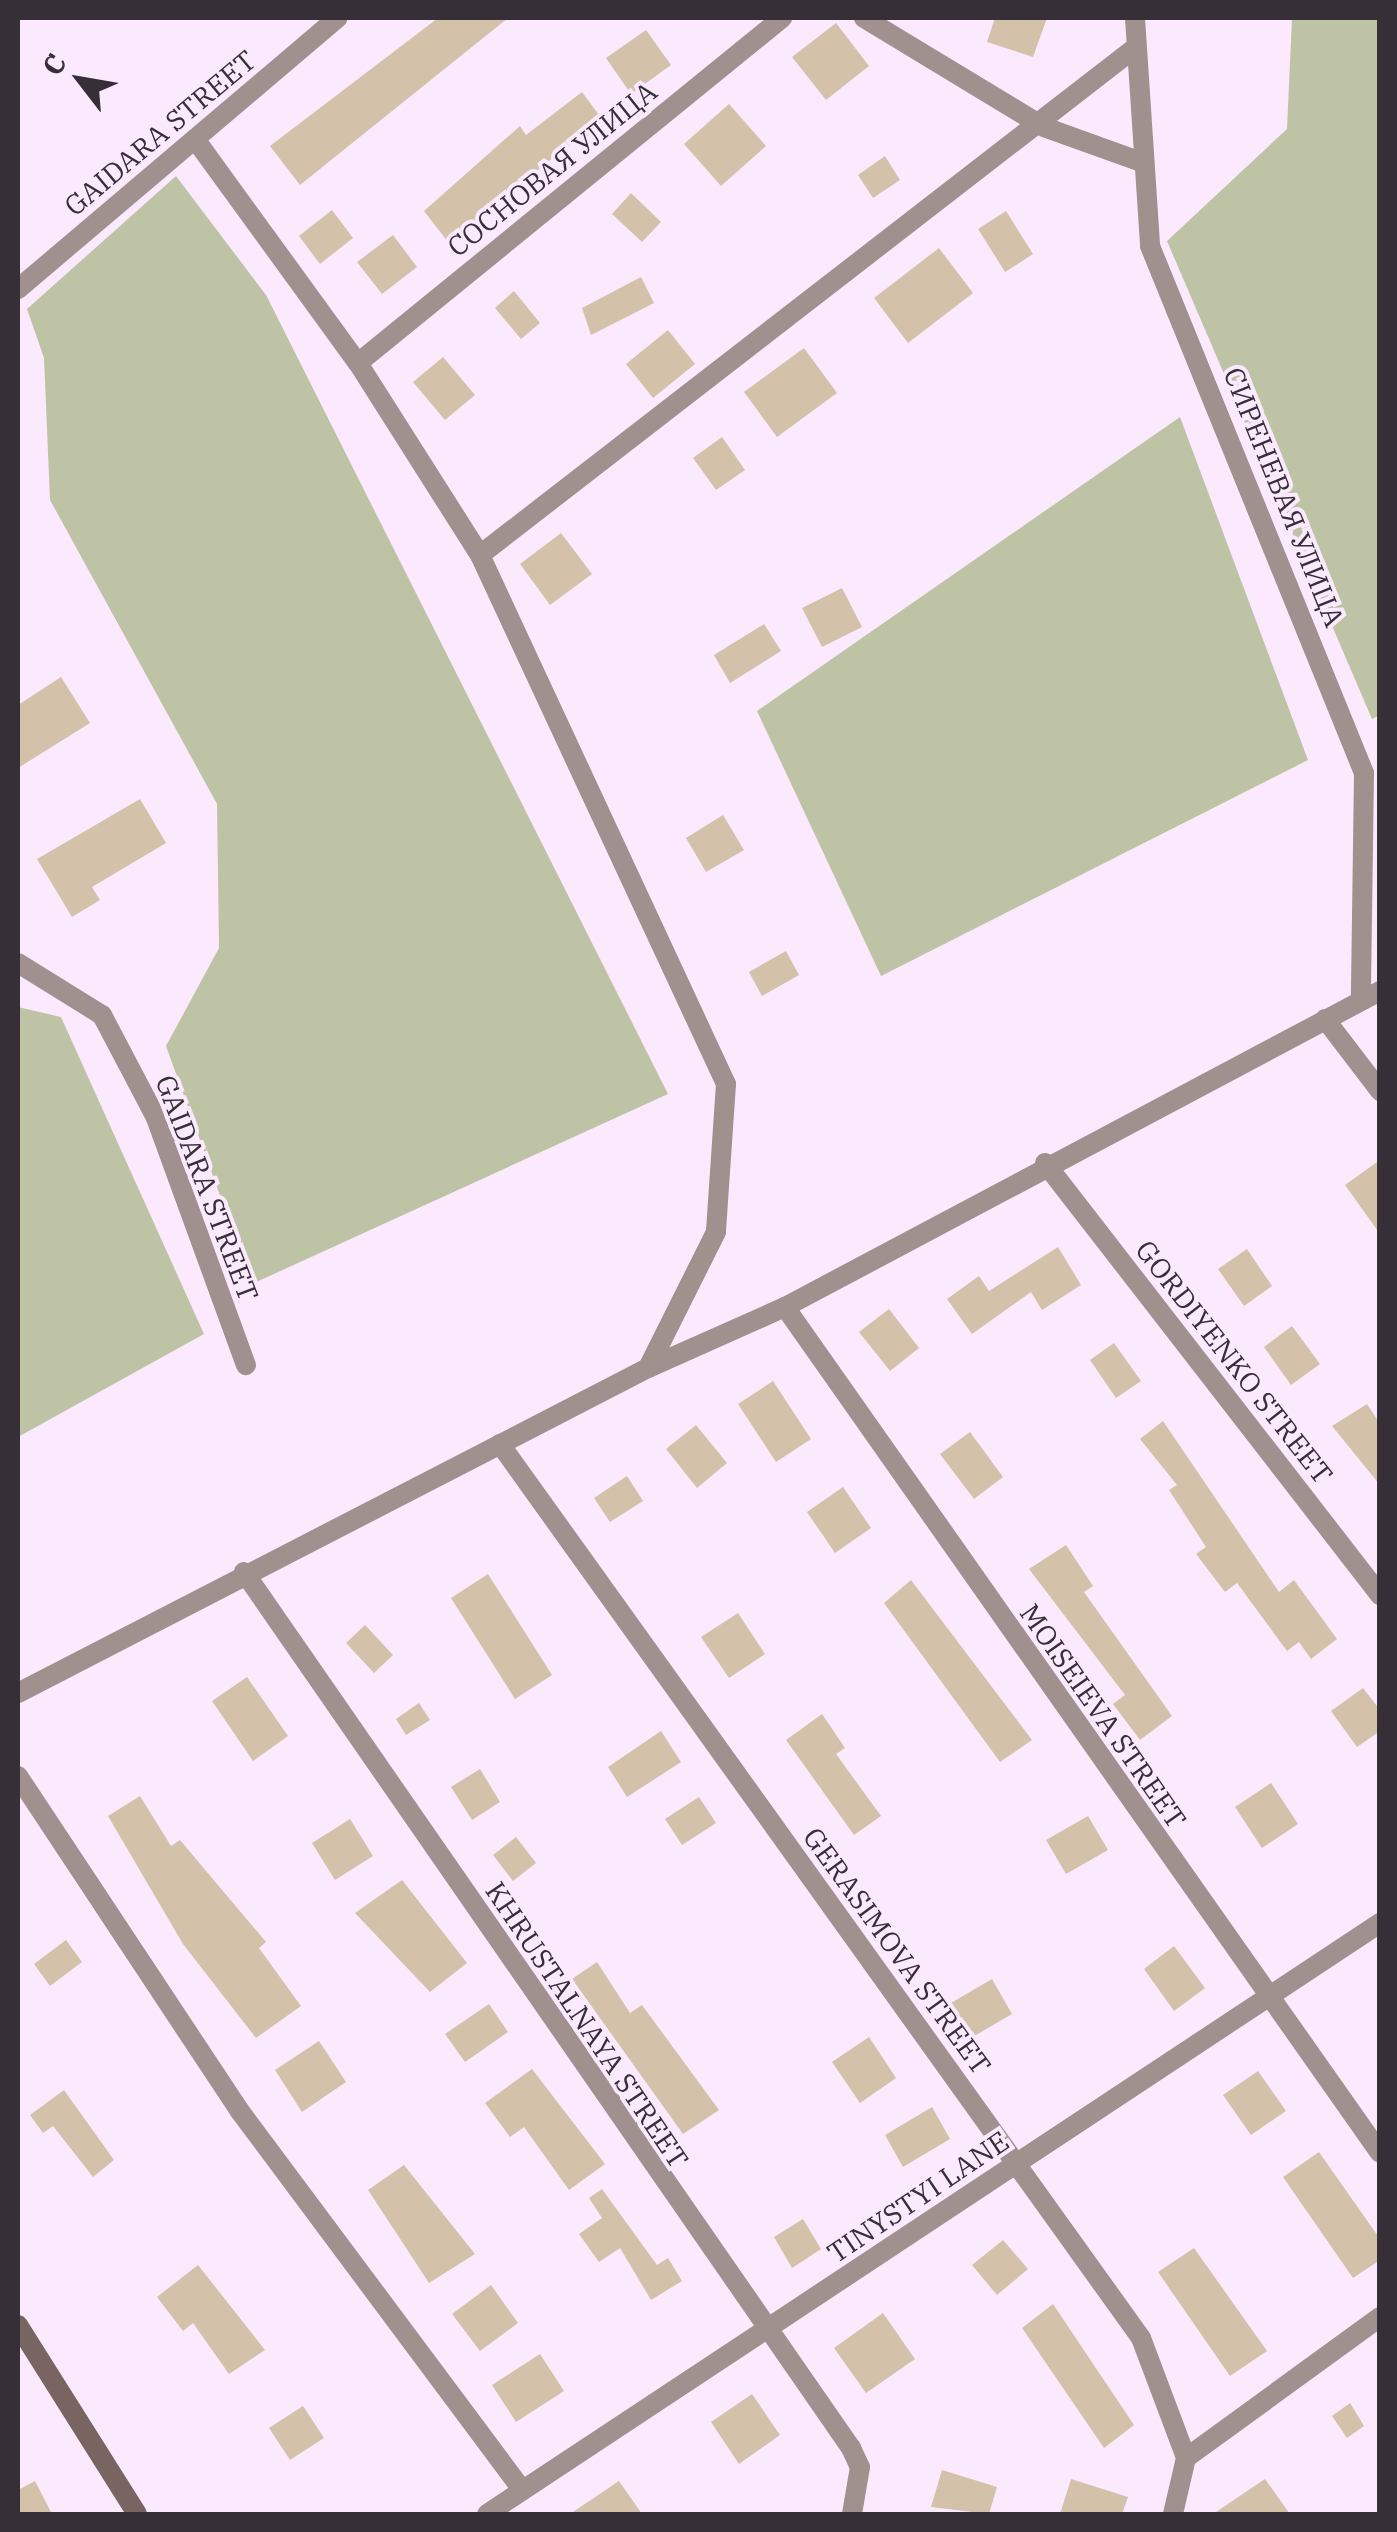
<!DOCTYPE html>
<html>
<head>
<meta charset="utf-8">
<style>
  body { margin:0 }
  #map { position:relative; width:1397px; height:2532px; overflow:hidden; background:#fbeafe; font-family:"IBM Plex Serif",serif }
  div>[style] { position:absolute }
  .green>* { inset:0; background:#bfc3a5 }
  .building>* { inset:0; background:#d3c1a9 }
  .minor>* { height:20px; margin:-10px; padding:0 10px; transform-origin:10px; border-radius:10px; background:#a0918f }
  .secondary>* { height:20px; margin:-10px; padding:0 10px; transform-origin:10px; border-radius:10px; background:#786460 }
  span { translate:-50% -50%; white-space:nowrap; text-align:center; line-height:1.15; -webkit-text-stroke:8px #fbeafe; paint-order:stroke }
  .street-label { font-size:28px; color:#372f38 }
  .frame { position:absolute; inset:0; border:20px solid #372f38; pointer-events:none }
  .north { position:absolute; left:30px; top:30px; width:100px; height:100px; -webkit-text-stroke:8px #fbeafe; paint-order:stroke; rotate:301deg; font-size:28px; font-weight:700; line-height:40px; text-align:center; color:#372f38 }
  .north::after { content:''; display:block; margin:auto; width:35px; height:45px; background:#372f38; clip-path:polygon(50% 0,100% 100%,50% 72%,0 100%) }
</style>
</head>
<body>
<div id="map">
  <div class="green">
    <i style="clip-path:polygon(1292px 18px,1379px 18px,1380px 715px,1372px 719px,1167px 241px,1287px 129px)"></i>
    <i style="clip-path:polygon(176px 176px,266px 295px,668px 1094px,252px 1284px,166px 1046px,219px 948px,217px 804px,50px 500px,44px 358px,27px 309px)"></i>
    <i style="clip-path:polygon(1180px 417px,1308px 760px,881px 976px,757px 711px)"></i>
    <i style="clip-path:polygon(18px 1007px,61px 1017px,204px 1334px,18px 1437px)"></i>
  </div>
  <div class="building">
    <i style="clip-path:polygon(438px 18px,508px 18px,300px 185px,270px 146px)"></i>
    <i style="clip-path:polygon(995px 18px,1047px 18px,1033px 57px,987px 42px)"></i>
    <i style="clip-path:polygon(836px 23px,869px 66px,826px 100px,792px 57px)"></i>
    <i style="clip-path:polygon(646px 30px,671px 65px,631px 94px,606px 58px)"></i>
    <i style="clip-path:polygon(582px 92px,602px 119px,448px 242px,424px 211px,520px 126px,526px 135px)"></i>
    <i style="clip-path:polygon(729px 104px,766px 146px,721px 186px,684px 144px)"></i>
    <i style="clip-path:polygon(885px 156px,900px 180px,873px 198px,858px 175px)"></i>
    <i style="clip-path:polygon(631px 193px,661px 222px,642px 242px,612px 214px)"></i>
    <i style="clip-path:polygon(332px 210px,353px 238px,320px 264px,299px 236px)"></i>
    <i style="clip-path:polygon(1006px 211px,1033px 254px,1005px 272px,978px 229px)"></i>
    <i style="clip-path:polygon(393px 235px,417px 267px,382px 294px,357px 262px)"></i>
    <i style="clip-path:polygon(939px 248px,973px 293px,908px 343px,874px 298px)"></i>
    <i style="clip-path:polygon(641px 277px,654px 303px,591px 335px,582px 308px)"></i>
    <i style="clip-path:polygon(514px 291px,540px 323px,521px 339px,495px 308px)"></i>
    <i style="clip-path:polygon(668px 330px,695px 364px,653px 398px,626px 364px)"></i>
    <i style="clip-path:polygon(804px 348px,837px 393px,777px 437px,744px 392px)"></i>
    <i style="clip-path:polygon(443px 357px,475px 395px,445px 420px,413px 382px)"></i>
    <i style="clip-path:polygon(722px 437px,745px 470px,716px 490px,693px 458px)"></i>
    <i style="clip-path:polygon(561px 533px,592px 574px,550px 605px,520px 564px)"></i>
    <i style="clip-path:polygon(842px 588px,862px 627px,822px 647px,802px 608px)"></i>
    <i style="clip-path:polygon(764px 624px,781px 651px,730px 683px,714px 655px)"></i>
    <i style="clip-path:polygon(61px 677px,90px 723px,18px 768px,18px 705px)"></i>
    <i style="clip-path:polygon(140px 799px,166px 843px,92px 887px,100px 900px,72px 917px,37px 859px)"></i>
    <i style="clip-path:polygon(723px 815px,744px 850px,706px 872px,686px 838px)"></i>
    <i style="clip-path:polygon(786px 951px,799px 975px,762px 996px,749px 972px)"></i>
    <i style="clip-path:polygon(1380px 1160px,1380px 1234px,1345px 1185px)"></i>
    <i style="clip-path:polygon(1058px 1247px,1081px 1285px,1042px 1310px,1031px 1292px,972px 1334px,947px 1299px,979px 1276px,989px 1291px)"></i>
    <i style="clip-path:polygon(1247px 1249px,1272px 1286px,1244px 1306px,1218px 1269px)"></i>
    <i style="clip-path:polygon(889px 1309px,919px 1348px,890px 1371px,859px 1332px)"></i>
    <i style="clip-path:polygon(1292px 1326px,1320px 1364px,1291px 1385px,1264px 1347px)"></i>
    <i style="clip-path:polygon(1114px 1343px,1141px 1381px,1116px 1398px,1090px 1360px)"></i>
    <i style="clip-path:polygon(773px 1381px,811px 1439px,776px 1462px,738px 1404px)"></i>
    <i style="clip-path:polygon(1367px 1404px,1380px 1424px,1380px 1485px,1332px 1426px)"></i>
    <i style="clip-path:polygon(1163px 1421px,1279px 1592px,1294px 1580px,1337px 1639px,1311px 1659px,1299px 1642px,1287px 1651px,1237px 1583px,1225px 1592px,1196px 1554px,1206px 1547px,1169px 1490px,1177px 1485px,1140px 1439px)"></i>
    <i style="clip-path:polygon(696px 1425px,727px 1463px,697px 1488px,666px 1449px)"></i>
    <i style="clip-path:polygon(970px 1432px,1003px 1477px,974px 1499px,940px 1454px)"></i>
    <i style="clip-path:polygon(627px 1476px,643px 1501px,610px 1522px,594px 1498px)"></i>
    <i style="clip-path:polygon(843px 1487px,871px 1528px,835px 1553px,807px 1512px)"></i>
    <i style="clip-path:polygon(1066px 1545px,1093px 1586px,1084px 1592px,1172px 1716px,1140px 1740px,1113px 1704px,1125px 1695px,1029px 1569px)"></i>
    <i style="clip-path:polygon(488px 1574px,552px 1675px,515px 1699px,451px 1598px)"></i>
    <i style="clip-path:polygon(911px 1580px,1032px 1740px,1000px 1762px,884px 1603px)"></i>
    <i style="clip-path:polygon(738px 1613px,765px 1654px,729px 1678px,701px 1637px)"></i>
    <i style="clip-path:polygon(365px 1625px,393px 1655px,374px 1673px,346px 1643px)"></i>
    <i style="clip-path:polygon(247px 1677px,288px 1736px,253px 1761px,212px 1701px)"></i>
    <i style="clip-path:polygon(1363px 1688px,1380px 1710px,1380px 1731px,1357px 1747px,1331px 1711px)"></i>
    <i style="clip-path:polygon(419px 1703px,430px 1720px,406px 1735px,396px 1719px)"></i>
    <i style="clip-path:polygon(822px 1714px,845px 1748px,836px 1754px,881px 1816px,854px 1835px,786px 1740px)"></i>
    <i style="clip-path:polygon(661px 1731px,681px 1762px,627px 1797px,608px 1767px)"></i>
    <i style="clip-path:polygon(480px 1769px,500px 1802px,472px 1820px,451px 1787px)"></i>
    <i style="clip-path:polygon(1271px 1783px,1298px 1824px,1262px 1848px,1235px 1807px)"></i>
    <i style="clip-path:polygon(140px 1796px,171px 1846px,180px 1840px,266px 1942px,259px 1948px,301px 2006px,256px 2038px,183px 1944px,108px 1816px)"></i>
    <i style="clip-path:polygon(699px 1797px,716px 1823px,682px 1845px,665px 1819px)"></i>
    <i style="clip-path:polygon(1088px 1816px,1108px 1850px,1066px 1874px,1046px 1840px)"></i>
    <i style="clip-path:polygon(350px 1819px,373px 1856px,335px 1880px,312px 1843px)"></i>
    <i style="clip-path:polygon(516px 1837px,536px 1863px,513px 1881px,493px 1855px)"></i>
    <i style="clip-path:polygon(402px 1880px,467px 1963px,430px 1992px,355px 1913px)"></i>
    <i style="clip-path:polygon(66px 1940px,82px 1962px,50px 1986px,34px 1964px)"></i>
    <i style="clip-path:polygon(1174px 1946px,1205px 1988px,1174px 2011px,1144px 1969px)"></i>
    <i style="clip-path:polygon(597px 1962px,630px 2013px,642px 2005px,719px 2110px,683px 2134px,572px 1979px)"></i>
    <i style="clip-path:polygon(992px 1979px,1012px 2014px,971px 2038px,951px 2003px)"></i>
    <i style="clip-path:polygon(489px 2004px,508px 2032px,465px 2062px,445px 2034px)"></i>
    <i style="clip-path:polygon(869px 2037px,896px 2078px,860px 2103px,832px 2062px)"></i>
    <i style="clip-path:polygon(319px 2041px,346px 2082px,302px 2112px,275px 2070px)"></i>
    <i style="clip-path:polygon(532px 2069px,605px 2164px,569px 2190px,524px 2127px,510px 2137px,485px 2103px)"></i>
    <i style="clip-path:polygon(1258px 2071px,1286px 2111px,1251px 2135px,1223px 2095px)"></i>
    <i style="clip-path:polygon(64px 2090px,114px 2160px,93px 2177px,53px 2126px,43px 2133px,30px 2115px)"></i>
    <i style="clip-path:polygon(932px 2107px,950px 2139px,903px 2167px,885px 2135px)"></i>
    <i style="clip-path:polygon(1319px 2152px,1380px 2239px,1380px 2260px,1353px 2278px,1283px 2177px)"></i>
    <i style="clip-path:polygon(404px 2165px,475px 2254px,429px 2283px,368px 2190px)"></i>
    <i style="clip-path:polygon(602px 2189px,657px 2265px,668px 2258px,682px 2281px,651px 2300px,620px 2248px,599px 2262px,579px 2234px,602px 2218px,589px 2198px)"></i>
    <i style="clip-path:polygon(803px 2219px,821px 2249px,792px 2268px,774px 2237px)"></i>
    <i style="clip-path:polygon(1003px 2240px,1028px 2269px,997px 2295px,972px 2265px)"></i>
    <i style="clip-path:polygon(1194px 2248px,1267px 2351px,1230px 2376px,1158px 2272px)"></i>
    <i style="clip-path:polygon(198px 2265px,265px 2350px,229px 2374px,193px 2323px,183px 2331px,157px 2297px)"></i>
    <i style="clip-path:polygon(491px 2285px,518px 2323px,480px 2351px,452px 2314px)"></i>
    <i style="clip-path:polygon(1053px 2304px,1134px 2425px,1104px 2448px,1022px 2328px)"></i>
    <i style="clip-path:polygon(883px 2313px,915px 2359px,866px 2393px,834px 2348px)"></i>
    <i style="clip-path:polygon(540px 2354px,564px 2391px,516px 2422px,492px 2385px)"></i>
    <i style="clip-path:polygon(752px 2394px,780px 2435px,739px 2464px,711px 2422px)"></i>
    <i style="clip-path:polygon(1350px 2403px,1364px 2426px,1347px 2438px,1332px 2416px)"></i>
    <i style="clip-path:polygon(303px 2406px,324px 2438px,290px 2460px,269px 2428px)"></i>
    <i style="clip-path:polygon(942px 2470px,997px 2487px,989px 2514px,931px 2507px)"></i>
    <i style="clip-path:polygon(1071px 2479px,1128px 2497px,1122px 2514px,1060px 2514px)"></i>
    <i style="clip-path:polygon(1265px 2479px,1290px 2514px,1213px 2514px)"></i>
    <i style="clip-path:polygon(35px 2481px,52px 2514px,18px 2514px,18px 2490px)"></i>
    <i style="clip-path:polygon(619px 2481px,642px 2514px,570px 2514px)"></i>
  </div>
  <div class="minor">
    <i style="left:864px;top:18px;width:210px;rotate:31.2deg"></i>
    <i style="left:1044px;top:127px;width:106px;rotate:19.8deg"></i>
    <i style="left:1135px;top:18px;width:228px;rotate:86.2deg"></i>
    <i style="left:1150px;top:246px;width:569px;rotate:67.9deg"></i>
    <i style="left:1364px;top:773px;width:226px;rotate:90.8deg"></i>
    <i style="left:195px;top:139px;width:277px;rotate:54deg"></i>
    <i style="left:358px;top:363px;width:227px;rotate:57.6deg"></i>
    <i style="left:480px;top:555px;width:583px;rotate:65.06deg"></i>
    <i style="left:726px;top:1084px;width:148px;rotate:93.9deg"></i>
    <i style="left:716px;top:1232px;width:152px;rotate:116.6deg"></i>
    <i style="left:18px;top:289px;width:419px;rotate:-40.3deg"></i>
    <i style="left:358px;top:363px;width:547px;rotate:-39.13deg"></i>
    <i style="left:480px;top:555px;width:830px;rotate:-37.75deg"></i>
    <i style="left:18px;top:963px;width:99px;rotate:31.8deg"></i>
    <i style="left:102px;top:1015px;width:116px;rotate:62.3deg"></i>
    <i style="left:156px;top:1118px;width:263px;rotate:70deg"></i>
    <i style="left:1325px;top:1019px;width:91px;rotate:52.6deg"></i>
    <i style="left:1045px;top:1163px;width:547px;rotate:52.21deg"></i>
    <i style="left:785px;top:1307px;width:1034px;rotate:54.88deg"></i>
    <i style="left:500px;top:1444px;width:1100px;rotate:54.36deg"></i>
    <i style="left:1141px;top:2338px;width:128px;rotate:69.4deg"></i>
    <i style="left:1186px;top:2458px;width:57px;rotate:103.1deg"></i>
    <i style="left:244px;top:1572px;width:1066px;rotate:55.28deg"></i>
    <i style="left:851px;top:2448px;width:21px;rotate:65deg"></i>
    <i style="left:860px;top:2467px;width:48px;rotate:99.7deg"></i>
    <i style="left:18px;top:1693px;width:709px;rotate:-27.29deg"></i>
    <i style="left:648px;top:1368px;width:150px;rotate:-24deg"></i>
    <i style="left:785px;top:1307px;width:674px;rotate:-27.97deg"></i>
    <i style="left:18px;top:1776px;width:400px;rotate:56.5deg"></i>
    <i style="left:239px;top:2110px;width:474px;rotate:53.3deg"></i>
    <i style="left:1186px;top:2458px;width:240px;rotate:-36deg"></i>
    <i style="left:487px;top:2514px;width:1071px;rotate:-33.5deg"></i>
  </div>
  <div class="secondary">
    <i style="left:18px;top:2325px;width:223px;rotate:57.8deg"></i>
  </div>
  <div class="street-label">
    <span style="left:160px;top:133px;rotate:-40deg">GAIDARA STREET</span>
    <span style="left:552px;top:169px;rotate:-39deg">СОСНОВАЯ УЛИЦА</span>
    <span style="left:1284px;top:497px;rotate:68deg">СИРЕНЕВАЯ УЛИЦА</span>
    <span style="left:207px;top:1188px;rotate:69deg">GAIDARA STREET</span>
    <span style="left:1234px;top:1362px;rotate:52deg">GORDIYENKO STREET</span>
    <span style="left:1103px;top:1716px;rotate:55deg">MOISEIEVA STREET</span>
    <span style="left:897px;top:1951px;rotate:54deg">GERASIMOVA STREET</span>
    <span style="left:587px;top:2025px;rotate:56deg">KHRUSTALNAYA STREET</span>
    <span style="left:918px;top:2197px;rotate:-34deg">TINYSTYI LANE</span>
  </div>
  <div class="frame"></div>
  <div class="north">С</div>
</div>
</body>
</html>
